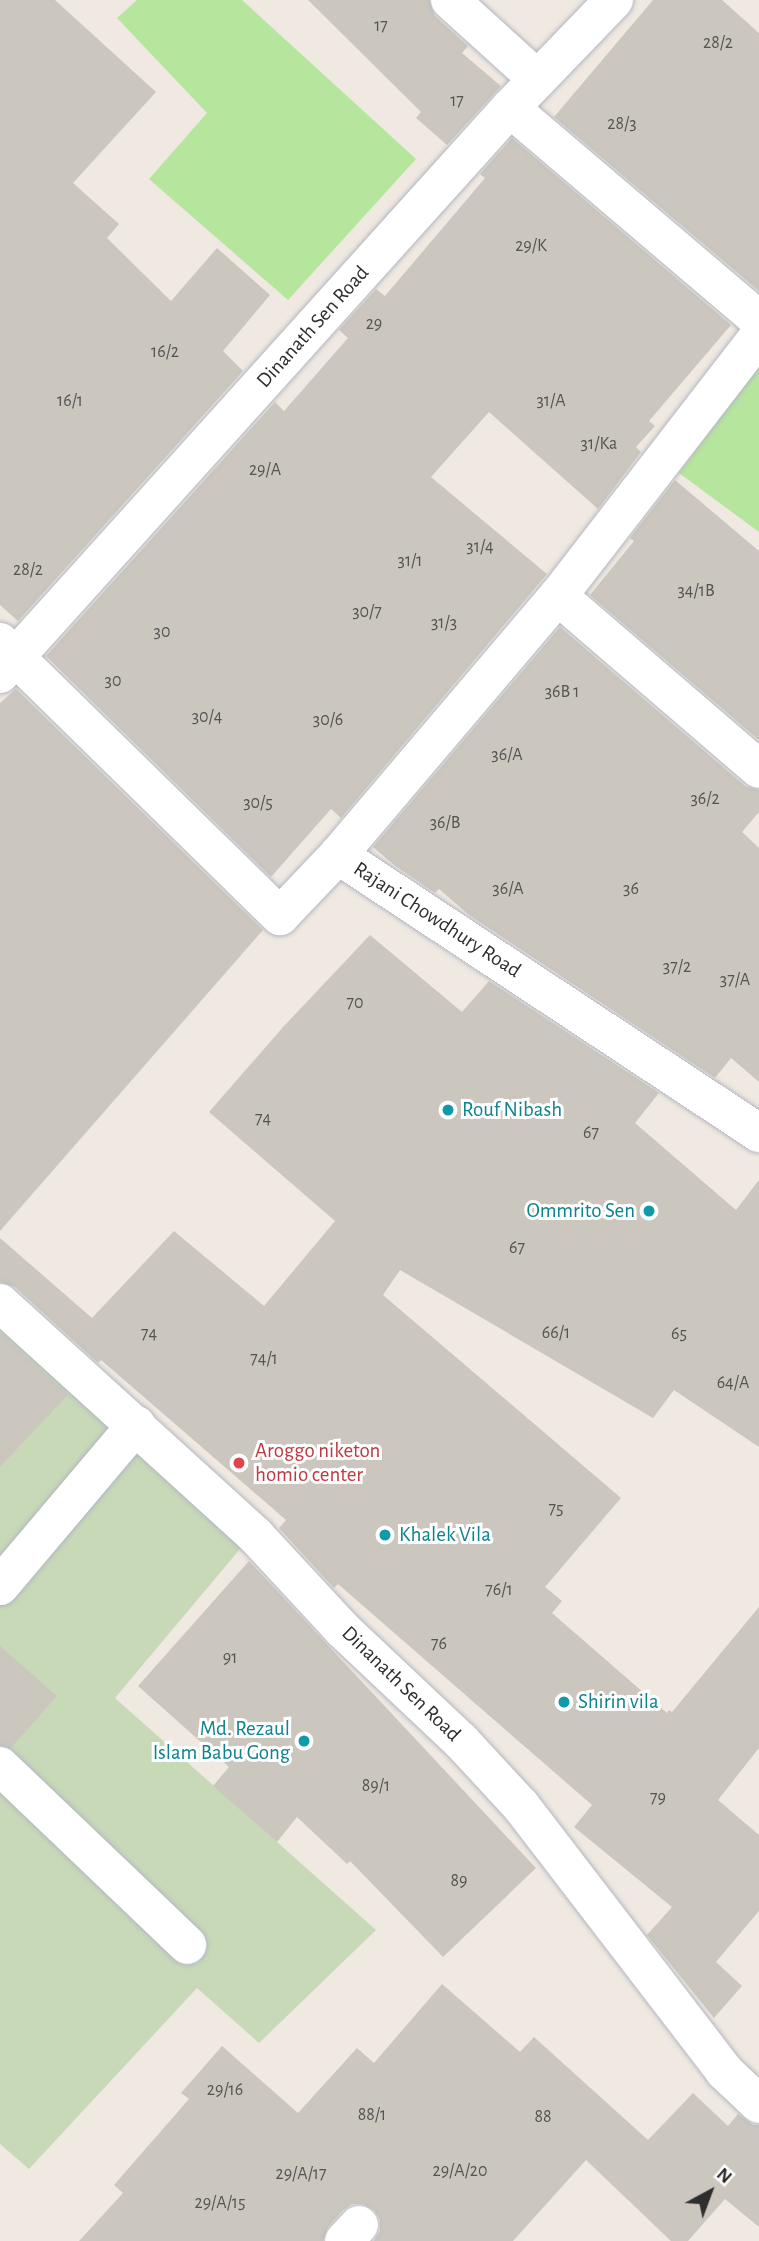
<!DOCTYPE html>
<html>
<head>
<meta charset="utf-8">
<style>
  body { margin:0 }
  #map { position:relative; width:759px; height:2241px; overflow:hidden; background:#efe9e1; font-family:"Alegreya Sans",sans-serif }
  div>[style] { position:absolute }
  .green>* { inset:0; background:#b6e59e }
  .cemetery>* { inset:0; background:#c8d9b8 }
  .building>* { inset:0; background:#cbc7bf }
  .roads { filter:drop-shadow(0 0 2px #b4b7c1) drop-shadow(0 0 2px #b4b7c1) }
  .minor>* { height:38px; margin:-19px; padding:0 19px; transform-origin:19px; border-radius:19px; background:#fff }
  .dots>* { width:19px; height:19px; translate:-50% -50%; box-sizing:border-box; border:4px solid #fff; border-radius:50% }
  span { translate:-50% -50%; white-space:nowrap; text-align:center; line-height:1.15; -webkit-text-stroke:6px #fff; paint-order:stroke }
  .number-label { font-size:18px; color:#555452 }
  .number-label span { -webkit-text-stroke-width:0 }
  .street-label { font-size:21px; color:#2e2e2e }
  .culture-label { font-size:21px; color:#0d838f }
  .left { translate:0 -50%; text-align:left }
  .right { translate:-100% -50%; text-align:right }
  .health-label { font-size:21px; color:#be3a42 }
  .north { position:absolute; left:675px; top:2157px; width:70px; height:70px; -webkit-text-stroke:5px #fff; paint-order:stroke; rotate:41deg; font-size:19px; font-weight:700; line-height:28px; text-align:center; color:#2e2e2e }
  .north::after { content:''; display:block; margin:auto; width:24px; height:32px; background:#2e2e2e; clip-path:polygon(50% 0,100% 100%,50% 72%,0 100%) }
</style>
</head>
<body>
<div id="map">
  <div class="green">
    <i style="clip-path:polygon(137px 0,242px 0,416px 159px,288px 300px,149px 179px,207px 113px,117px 18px)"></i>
    <i style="clip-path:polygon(759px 365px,759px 532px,679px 473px)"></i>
  </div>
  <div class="cemetery">
    <i style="clip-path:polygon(0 1323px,245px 1543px,115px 1698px,376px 1930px,259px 2043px,197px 1988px,29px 2169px,0 2144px)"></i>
  </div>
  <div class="building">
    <i style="clip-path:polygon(0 0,55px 0,156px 92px,73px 183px,119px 224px,107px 238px,171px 301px,217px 248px,270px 295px,223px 351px,243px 371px,18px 621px,0 605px)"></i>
    <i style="clip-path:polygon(308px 0,429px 0,435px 16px,468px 46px,462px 53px,501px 86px,447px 145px,416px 118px,421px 112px)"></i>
    <i style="clip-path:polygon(653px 0,722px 0,759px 33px,759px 291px,554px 117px)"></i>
    <i style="clip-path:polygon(512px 138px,731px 325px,649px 421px,655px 426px,636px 447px,641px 452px,598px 509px,489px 412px,431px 477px,547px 574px,341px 818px,331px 809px,271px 877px,46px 656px,275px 402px,284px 411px,348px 338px,339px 330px,376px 289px,385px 296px,485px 178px,480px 174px)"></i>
    <i style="clip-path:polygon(675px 480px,759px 551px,759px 740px,590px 595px,634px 541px,630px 538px)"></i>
    <i style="clip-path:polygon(560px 627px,745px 786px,759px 790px,759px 812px,742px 832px,759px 848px,759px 1082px,731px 1058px,715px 1078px,469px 915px,439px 889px,435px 893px,394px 865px,373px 847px)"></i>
    <i style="clip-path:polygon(16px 689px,263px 930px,0 1231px,0 703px)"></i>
    <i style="clip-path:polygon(370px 935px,462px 1012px,489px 981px,659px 1093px,635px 1123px,736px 1210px,759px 1180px,759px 1447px,674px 1390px,653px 1418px,400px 1270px,383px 1295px,621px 1498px,545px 1587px,562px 1601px,552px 1613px,667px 1713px,669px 1710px,672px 1712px,759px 1607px,759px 1748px,718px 1800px,759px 1835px,759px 1911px,716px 1962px,742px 1986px,714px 2018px,647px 1935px,672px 1907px,574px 1827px,592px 1805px,338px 1584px,334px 1588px,279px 1528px,286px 1520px,101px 1360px,98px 1363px,15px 1287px,0 1282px,0 1238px,92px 1318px,174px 1231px,264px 1306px,335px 1221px,209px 1112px,284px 1026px)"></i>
    <i style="clip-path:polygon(0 1333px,68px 1395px,0 1467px)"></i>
    <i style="clip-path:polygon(249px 1561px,536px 1868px,443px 1957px,350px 1861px,347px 1864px,297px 1817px,277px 1842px,213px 1786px,229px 1767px,138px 1686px)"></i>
    <i style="clip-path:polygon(0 1646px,57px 1696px,11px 1748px,0 1745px)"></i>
    <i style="clip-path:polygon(442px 1984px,520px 2052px,534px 2037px,648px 2140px,693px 2093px,728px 2126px,738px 2114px,753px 2125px,759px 2125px,759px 2227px,725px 2199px,688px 2241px,671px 2241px,586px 2160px,513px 2241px,374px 2241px,380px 2231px,380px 2219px,374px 2210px,363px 2204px,352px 2204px,343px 2210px,328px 2227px,323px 2241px,79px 2241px,123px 2193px,114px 2185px,189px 2099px,181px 2093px,222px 2046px,298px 2113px,357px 2048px,374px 2063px)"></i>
  </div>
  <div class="roads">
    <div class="minor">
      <i style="left:450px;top:0;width:118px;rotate:42.2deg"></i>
      <i style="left:510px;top:108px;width:327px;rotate:40.4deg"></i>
      <i style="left:558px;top:596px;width:329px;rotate:-52.3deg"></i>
      <i style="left:0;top:642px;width:392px;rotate:44.4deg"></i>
      <i style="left:280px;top:916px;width:84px;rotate:-46.4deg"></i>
      <i style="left:338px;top:855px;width:505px;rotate:33.44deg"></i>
      <i style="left:0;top:674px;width:762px;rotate:-47.98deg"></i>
      <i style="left:510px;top:108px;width:150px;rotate:-46.1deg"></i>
      <i style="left:338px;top:855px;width:340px;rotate:-49.7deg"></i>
      <i style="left:558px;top:596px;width:265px;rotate:40.7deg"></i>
      <i style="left:0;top:1303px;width:346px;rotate:42.3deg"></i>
      <i style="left:256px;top:1536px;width:127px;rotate:47.2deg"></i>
      <i style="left:342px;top:1629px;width:163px;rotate:43.3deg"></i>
      <i style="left:461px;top:1741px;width:88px;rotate:47.3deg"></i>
      <i style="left:521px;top:1806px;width:334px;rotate:52.5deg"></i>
      <i style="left:724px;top:2071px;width:48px;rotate:43.3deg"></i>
      <i style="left:0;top:1586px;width:211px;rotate:-49.8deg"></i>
      <i style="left:0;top:1766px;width:259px;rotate:43.7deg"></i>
      <i style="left:344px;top:2241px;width:22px;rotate:-47deg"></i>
    </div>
  </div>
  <div class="dots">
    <i style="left:448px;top:1110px;background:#0f9aa8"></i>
    <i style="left:649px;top:1211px;background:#0f9aa8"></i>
    <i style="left:239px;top:1463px;background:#e0444e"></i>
    <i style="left:385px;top:1535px;background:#0f9aa8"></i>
    <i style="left:564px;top:1702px;background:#0f9aa8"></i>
    <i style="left:304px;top:1741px;background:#0f9aa8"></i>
  </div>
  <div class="number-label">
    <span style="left:381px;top:26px">17</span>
    <span style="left:718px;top:43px">28/2</span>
    <span style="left:457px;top:101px">17</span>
    <span style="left:622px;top:124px">28/3</span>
    <span style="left:531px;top:246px">29/K</span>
    <span style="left:374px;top:324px">29</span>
    <span style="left:165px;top:352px">16/2</span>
    <span style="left:70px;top:401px">16/1</span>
    <span style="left:551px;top:401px">31/A</span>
    <span style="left:599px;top:444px">31/Ka</span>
    <span style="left:265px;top:470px">29/A</span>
    <span style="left:480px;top:547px">31/4</span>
    <span style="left:410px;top:561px">31/1</span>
    <span style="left:28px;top:570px">28/2</span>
    <span style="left:696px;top:591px">34/1B</span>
    <span style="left:367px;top:612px">30/7</span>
    <span style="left:444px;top:623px">31/3</span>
    <span style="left:162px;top:632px">30</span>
    <span style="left:113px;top:681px">30</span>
    <span style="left:562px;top:692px">36B 1</span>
    <span style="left:207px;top:717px">30/4</span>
    <span style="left:328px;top:720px">30/6</span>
    <span style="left:507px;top:755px">36/A</span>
    <span style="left:705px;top:799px">36/2</span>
    <span style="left:258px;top:803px">30/5</span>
    <span style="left:445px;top:823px">36/B</span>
    <span style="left:508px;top:889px">36/A</span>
    <span style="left:631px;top:889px">36</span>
    <span style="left:677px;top:967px">37/2</span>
    <span style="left:735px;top:980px">37/A</span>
    <span style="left:355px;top:1003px">70</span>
    <span style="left:263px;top:1119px">74</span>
    <span style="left:591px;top:1133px">67</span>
    <span style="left:517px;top:1248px">67</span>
    <span style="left:556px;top:1333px">66/1</span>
    <span style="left:149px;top:1334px">74</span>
    <span style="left:679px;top:1334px">65</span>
    <span style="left:264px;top:1359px">74/1</span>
    <span style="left:733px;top:1383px">64/A</span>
    <span style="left:556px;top:1509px">75</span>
    <span style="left:499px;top:1590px">76/1</span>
    <span style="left:439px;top:1644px">76</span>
    <span style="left:230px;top:1658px">91</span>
    <span style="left:376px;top:1786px">89/1</span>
    <span style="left:658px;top:1798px">79</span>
    <span style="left:459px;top:1881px">89</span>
    <span style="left:225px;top:2090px">29/16</span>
    <span style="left:372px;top:2115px">88/1</span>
    <span style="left:543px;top:2117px">88</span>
    <span style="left:460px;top:2171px">29/A/20</span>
    <span style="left:301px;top:2174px">29/A/17</span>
    <span style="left:220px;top:2203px">29/A/15</span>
  </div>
  <div class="street-label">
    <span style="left:313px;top:327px;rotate:-48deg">Dinanath Sen Road</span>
    <span style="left:437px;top:920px;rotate:33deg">Rajani Chowdhury Road</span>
    <span style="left:401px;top:1684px;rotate:44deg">Dinanath Sen Road</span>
  </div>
  <div class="culture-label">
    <span class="left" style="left:462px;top:1110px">Rouf Nibash</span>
    <span class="right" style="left:635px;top:1211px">Ommrito Sen</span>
    <span class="left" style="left:399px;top:1535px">Khalek Vila</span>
    <span class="left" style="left:578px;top:1702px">Shirin vila</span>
    <span class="right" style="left:290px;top:1741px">Md. Rezaul<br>Islam Babu Gong</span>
  </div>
  <div class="health-label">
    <span class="left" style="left:255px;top:1463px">Aroggo niketon<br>homio center</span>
  </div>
  <div class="north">N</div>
</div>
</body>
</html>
